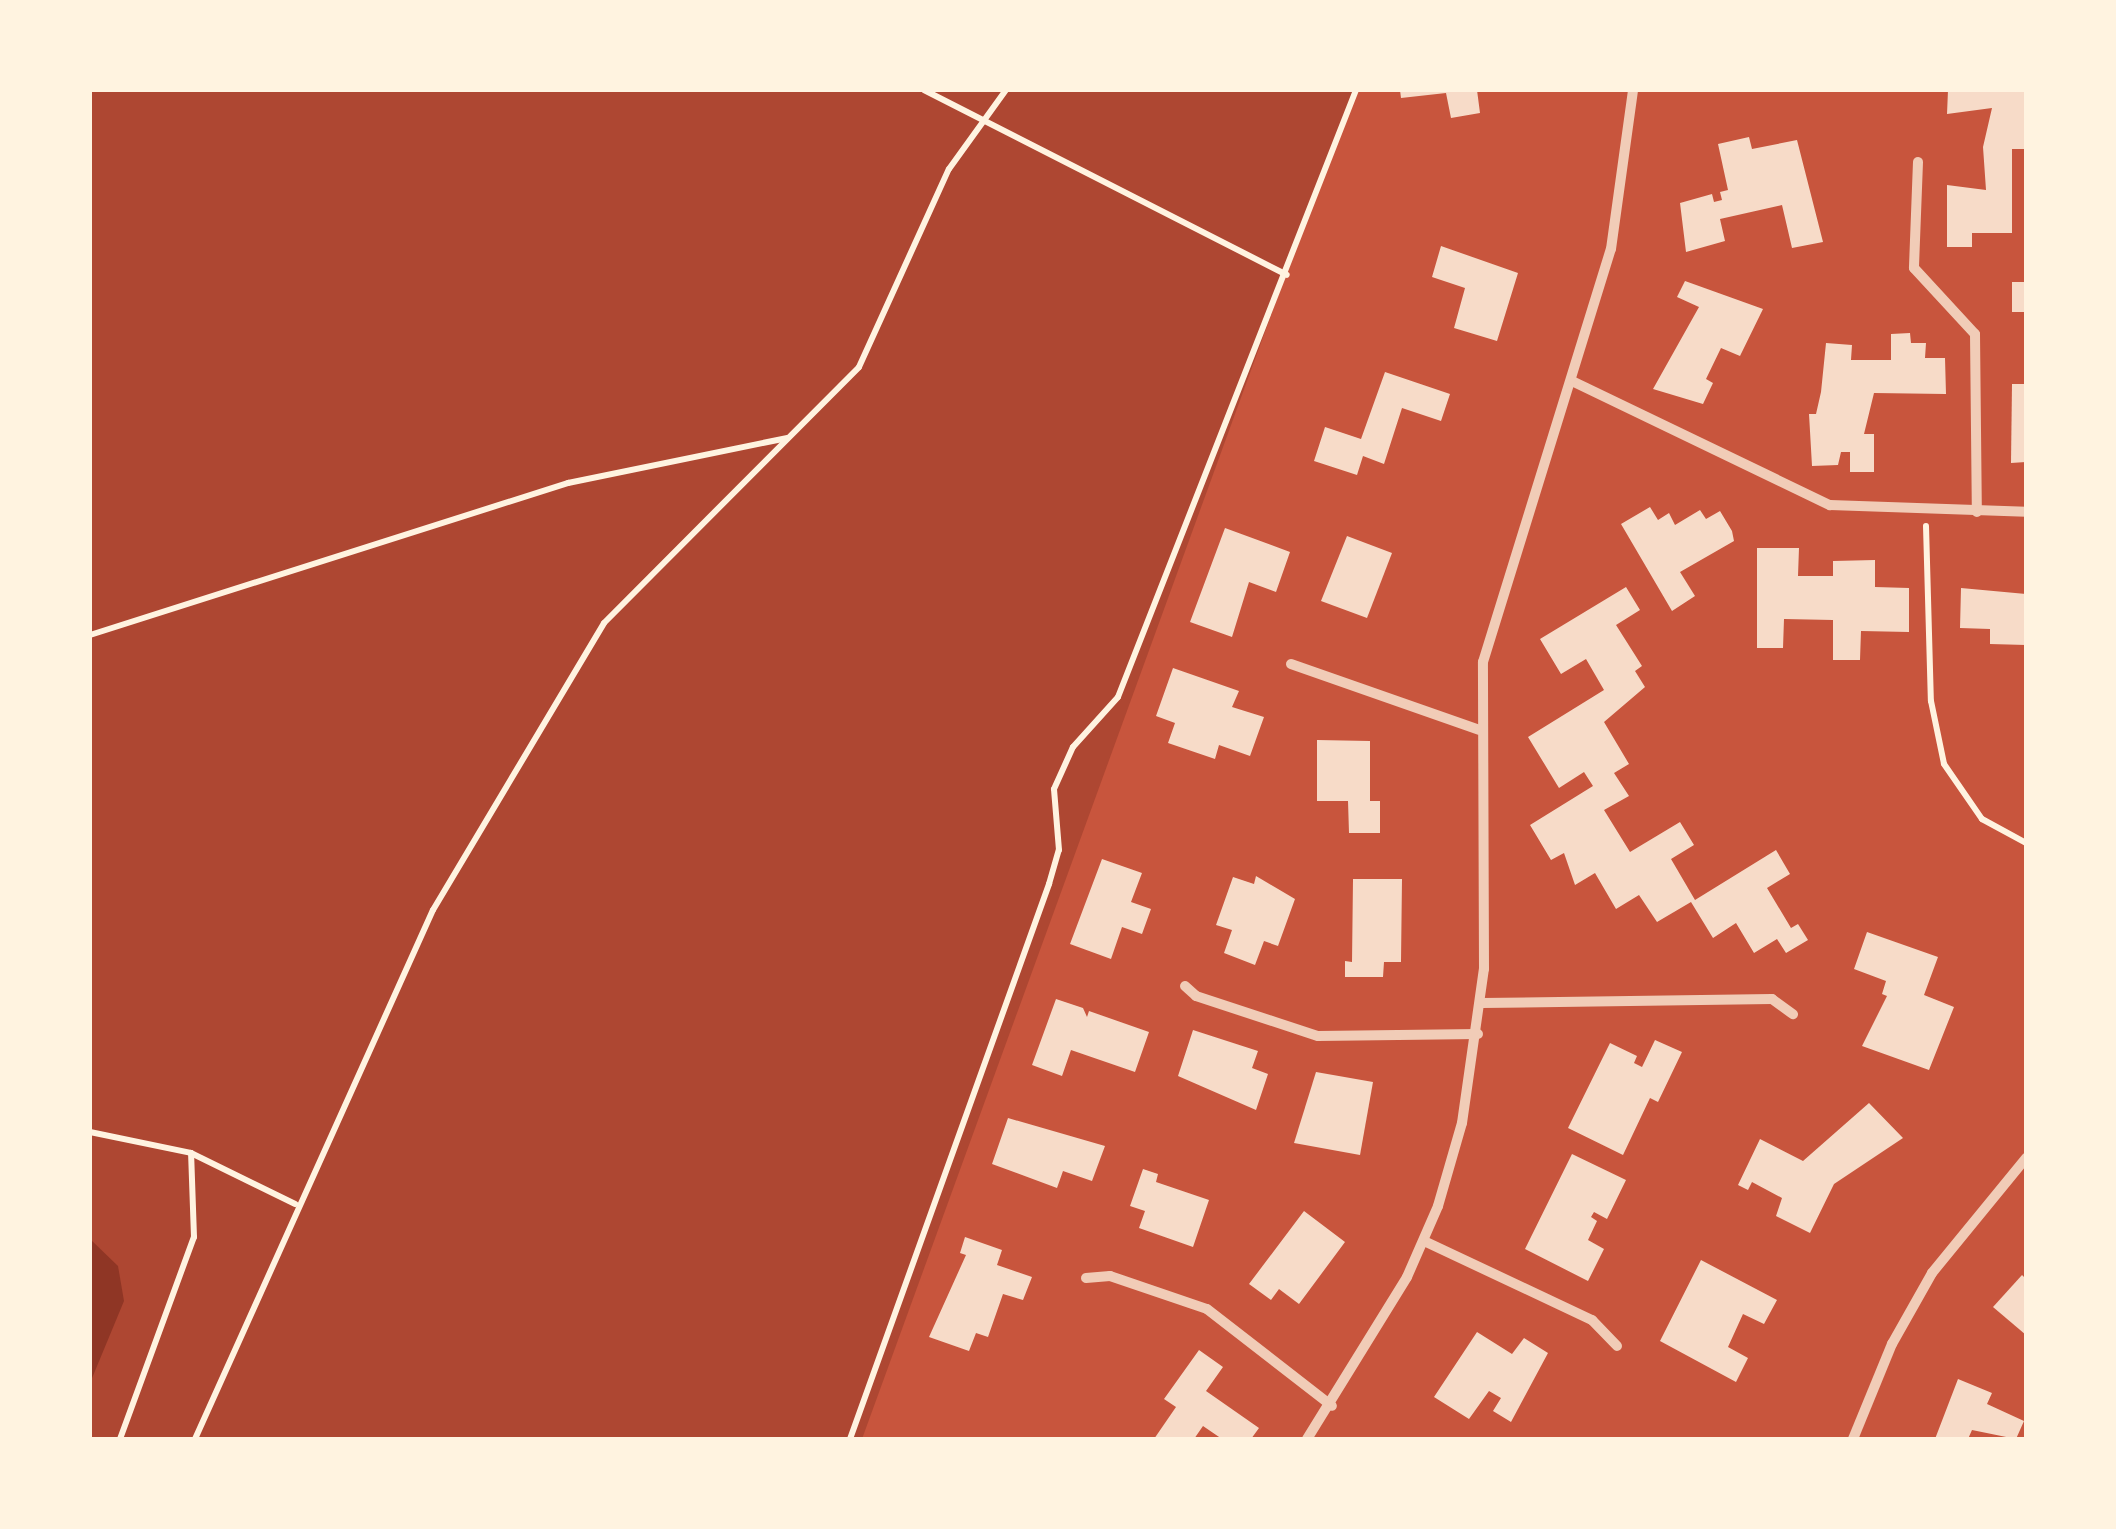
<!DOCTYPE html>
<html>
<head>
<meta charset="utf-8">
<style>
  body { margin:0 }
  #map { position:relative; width:2116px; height:1529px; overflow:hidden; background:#c8553d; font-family:Jost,sans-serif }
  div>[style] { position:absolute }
  .green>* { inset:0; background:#ae4732 }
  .water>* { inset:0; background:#8f3625 }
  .building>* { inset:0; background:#f7dbc8 }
  .path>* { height:6px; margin:-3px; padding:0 3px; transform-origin:3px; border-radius:3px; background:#fff3e0 }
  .minor>* { height:10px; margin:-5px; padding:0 5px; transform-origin:5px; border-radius:5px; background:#f1ccb7 }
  span { translate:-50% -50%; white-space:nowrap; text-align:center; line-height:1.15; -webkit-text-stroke:8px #fff3e0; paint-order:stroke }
  .frame { position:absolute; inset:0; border:92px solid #fff3e0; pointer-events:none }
</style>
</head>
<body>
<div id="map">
  <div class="green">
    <i style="clip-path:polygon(90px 90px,1353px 90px,862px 1439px,90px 1439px)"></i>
  </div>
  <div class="water">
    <i style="clip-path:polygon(90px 1239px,118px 1266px,124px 1301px,90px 1383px)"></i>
  </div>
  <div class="building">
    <i style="clip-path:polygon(1400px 90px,1477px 90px,1480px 113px,1451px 118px,1446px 93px,1401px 98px)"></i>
    <i style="clip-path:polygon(1948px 90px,2026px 90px,2026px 149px,2012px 149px,2012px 233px,1972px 233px,1972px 247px,1947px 247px,1947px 185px,1986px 190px,1983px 147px,1992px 108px,1947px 114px)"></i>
    <i style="clip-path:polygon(1749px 137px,1752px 149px,1797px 140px,1823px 242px,1792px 248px,1782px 205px,1720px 219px,1725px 241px,1686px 252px,1680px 203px,1712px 194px,1714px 202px,1722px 200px,1720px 192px,1728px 190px,1718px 144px)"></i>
    <i style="clip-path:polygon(1441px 246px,1518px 273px,1497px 341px,1454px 328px,1465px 288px,1432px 277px)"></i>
    <i style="clip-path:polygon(1685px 281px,1763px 309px,1740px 356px,1721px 348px,1706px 379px,1713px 383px,1703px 404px,1653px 389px,1699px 307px,1677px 297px)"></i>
    <i style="clip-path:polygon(2012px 282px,2026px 282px,2026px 312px,2012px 312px)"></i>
    <i style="clip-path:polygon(1910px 333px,1911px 343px,1926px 343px,1925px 358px,1945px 358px,1946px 394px,1874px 393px,1864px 434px,1874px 434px,1874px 472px,1850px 472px,1850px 452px,1841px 452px,1838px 465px,1812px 466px,1809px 414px,1816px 414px,1821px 392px,1826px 343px,1852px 345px,1851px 360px,1891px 360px,1891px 334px)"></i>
    <i style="clip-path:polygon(1385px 372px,1450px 394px,1441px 421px,1402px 408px,1384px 464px,1363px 456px,1357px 475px,1314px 461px,1325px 427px,1361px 439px)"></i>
    <i style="clip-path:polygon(2012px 384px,2026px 384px,2026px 462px,2011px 463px)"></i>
    <i style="clip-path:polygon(1650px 507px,1658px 520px,1669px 513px,1675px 525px,1700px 510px,1706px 519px,1720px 511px,1732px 531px,1734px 541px,1680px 572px,1695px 596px,1672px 611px,1621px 524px)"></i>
    <i style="clip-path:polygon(1225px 528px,1290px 552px,1276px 592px,1249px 582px,1232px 637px,1190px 622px)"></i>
    <i style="clip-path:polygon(1347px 536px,1392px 553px,1367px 618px,1321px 601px)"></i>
    <i style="clip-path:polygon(1757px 548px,1799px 548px,1798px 576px,1833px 576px,1833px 561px,1875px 560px,1875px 587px,1909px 588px,1909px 632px,1861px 631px,1860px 660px,1833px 660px,1833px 620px,1784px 619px,1783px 648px,1757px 648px)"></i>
    <i style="clip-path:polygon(1626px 587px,1640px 610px,1616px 625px,1642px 666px,1635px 671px,1645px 687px,1604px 722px,1629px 764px,1614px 773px,1629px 796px,1604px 810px,1630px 852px,1680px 822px,1694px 845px,1671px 859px,1695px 900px,1776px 850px,1790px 874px,1767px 888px,1791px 928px,1798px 924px,1808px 940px,1786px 953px,1777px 939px,1754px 953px,1736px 923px,1713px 938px,1691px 902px,1657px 922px,1639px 895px,1616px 909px,1595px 873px,1575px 885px,1564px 853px,1551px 860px,1530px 825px,1593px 786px,1584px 772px,1559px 788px,1528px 737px,1604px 690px,1586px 659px,1561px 674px,1540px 639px)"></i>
    <i style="clip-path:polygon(1961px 588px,2026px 594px,2026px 645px,1990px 644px,1990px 629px,1960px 628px)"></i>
    <i style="clip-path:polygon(1173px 668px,1239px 691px,1232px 707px,1264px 717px,1250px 756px,1219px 745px,1215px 759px,1168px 743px,1175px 723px,1156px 716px)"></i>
    <i style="clip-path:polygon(1317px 740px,1370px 741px,1370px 801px,1380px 801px,1380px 833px,1349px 833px,1348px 801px,1317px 801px)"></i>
    <i style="clip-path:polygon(1102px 859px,1142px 873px,1131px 902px,1151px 909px,1142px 934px,1122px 927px,1111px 959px,1070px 944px)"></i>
    <i style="clip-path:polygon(1256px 876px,1295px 899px,1278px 946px,1264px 941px,1255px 965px,1224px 953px,1232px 930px,1216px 925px,1233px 877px,1254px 884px)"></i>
    <i style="clip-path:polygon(1353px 879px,1402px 879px,1401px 962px,1384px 962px,1383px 977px,1345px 977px,1345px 961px,1352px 962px)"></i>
    <i style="clip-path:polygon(1867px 932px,1938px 957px,1924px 995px,1954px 1007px,1929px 1070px,1862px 1046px,1887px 996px,1882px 994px,1886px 981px,1854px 969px)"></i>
    <i style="clip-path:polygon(1056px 999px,1083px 1008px,1087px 1017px,1089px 1011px,1149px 1032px,1135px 1072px,1071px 1050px,1062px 1076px,1032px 1065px)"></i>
    <i style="clip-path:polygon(1193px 1030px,1258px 1051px,1252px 1068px,1268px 1074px,1256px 1110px,1178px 1076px)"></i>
    <i style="clip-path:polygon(1655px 1040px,1682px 1052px,1658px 1102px,1650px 1098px,1623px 1155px,1568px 1128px,1610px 1043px,1637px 1056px,1634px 1063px,1642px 1067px)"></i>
    <i style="clip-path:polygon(1316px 1072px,1373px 1082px,1360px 1155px,1294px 1143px)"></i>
    <i style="clip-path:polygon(1869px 1103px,1903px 1138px,1834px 1184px,1810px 1233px,1776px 1216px,1782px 1198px,1752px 1182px,1748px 1190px,1738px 1185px,1760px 1139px,1803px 1161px)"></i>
    <i style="clip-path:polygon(1008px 1118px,1105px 1146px,1092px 1181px,1063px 1171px,1057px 1188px,992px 1164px)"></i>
    <i style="clip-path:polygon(1572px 1154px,1626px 1180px,1607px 1219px,1594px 1212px,1591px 1217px,1597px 1221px,1588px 1240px,1604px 1249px,1588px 1281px,1525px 1249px)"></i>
    <i style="clip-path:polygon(1143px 1169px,1158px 1174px,1156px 1182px,1209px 1200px,1193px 1247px,1139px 1228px,1145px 1211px,1130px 1206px)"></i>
    <i style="clip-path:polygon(1304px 1211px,1345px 1242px,1299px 1304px,1279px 1289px,1271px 1300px,1249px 1284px)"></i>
    <i style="clip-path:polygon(965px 1237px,1002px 1250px,997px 1265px,1032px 1277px,1023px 1300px,1003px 1294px,988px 1337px,976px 1333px,969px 1351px,929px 1337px,966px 1255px,960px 1253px)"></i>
    <i style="clip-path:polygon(1701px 1260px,1777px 1300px,1764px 1324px,1743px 1314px,1728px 1347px,1748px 1358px,1736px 1382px,1660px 1341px)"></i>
    <i style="clip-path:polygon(2022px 1275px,2026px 1279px,2026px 1335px,1993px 1307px)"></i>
    <i style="clip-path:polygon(1477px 1332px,1512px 1354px,1524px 1338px,1548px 1353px,1511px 1422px,1493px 1411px,1501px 1398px,1489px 1391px,1469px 1419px,1434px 1397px)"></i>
    <i style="clip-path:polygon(1199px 1350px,1223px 1367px,1206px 1391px,1259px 1428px,1251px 1439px,1222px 1439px,1203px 1426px,1194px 1439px,1154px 1439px,1176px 1407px,1164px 1399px)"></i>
    <i style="clip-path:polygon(1958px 1379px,1992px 1393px,1987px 1404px,2024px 1421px,2016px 1439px,1972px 1430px,1968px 1439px,1935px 1439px)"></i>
  </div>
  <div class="path">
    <i style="left:924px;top:90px;width:407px;rotate:27deg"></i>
    <i style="left:1926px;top:526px;width:175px;rotate:88.4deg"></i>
    <i style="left:1931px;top:701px;width:64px;rotate:78.3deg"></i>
    <i style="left:1944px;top:764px;width:67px;rotate:55.4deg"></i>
    <i style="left:1982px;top:819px;width:50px;rotate:28.6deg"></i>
    <i style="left:90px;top:635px;width:502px;rotate:-17.64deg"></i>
    <i style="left:568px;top:483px;width:224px;rotate:-11.6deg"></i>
    <i style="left:90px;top:1132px;width:103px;rotate:11.7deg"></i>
    <i style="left:191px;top:1153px;width:116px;rotate:26.1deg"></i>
    <i style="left:120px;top:1439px;width:215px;rotate:-69.9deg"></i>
    <i style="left:194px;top:1237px;width:84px;rotate:-92deg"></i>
    <i style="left:195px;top:1439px;width:580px;rotate:-65.78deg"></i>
    <i style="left:433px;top:910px;width:334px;rotate:-59.2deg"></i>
    <i style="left:604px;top:623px;width:361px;rotate:-45.1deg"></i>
    <i style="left:859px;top:367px;width:217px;rotate:-65.6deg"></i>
    <i style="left:949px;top:169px;width:97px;rotate:-54.2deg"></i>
    <i style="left:850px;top:1439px;width:590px;rotate:-70.27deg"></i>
    <i style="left:1049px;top:884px;width:35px;rotate:-74deg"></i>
    <i style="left:1059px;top:850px;width:61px;rotate:-94.7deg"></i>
    <i style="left:1054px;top:789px;width:46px;rotate:-65.7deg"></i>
    <i style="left:1073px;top:747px;width:67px;rotate:-48deg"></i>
    <i style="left:1118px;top:697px;width:652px;rotate:-68.59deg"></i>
  </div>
  <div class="minor">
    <i style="left:1918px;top:162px;width:106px;rotate:92.2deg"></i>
    <i style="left:1914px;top:268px;width:90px;rotate:47.3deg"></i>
    <i style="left:1975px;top:334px;width:178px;rotate:89.4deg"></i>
    <i style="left:1574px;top:382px;width:284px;rotate:25.7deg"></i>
    <i style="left:1830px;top:505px;width:196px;rotate:2deg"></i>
    <i style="left:1291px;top:664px;width:199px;rotate:19.3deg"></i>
    <i style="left:1185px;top:986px;width:15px;rotate:42deg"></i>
    <i style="left:1196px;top:996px;width:128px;rotate:18.2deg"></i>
    <i style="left:1318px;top:1036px;width:160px;rotate:-0.7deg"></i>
    <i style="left:1482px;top:1003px;width:290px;rotate:-0.8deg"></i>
    <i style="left:1772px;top:999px;width:26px;rotate:36deg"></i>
    <i style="left:1424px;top:1241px;width:186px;rotate:25.2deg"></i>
    <i style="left:1592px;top:1320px;width:36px;rotate:46deg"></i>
    <i style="left:1086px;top:1278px;width:24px;rotate:-5deg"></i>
    <i style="left:1110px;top:1276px;width:102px;rotate:18.8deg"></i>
    <i style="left:1207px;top:1309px;width:158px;rotate:37.8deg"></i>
    <i style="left:1307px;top:1439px;width:190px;rotate:-58.3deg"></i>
    <i style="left:1407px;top:1277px;width:77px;rotate:-66.4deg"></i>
    <i style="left:1438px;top:1206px;width:86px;rotate:-73.9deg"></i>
    <i style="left:1462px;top:1123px;width:156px;rotate:-81.9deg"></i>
    <i style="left:1484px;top:969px;width:307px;rotate:-90.2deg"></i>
    <i style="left:1483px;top:662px;width:432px;rotate:-72.8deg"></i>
    <i style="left:1611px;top:249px;width:161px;rotate:-82.1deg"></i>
    <i style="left:1853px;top:1439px;width:103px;rotate:-67.7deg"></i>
    <i style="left:1892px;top:1344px;width:81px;rotate:-60.6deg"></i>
    <i style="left:1932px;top:1273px;width:149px;rotate:-50.7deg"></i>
  </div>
  <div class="frame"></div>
</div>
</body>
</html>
